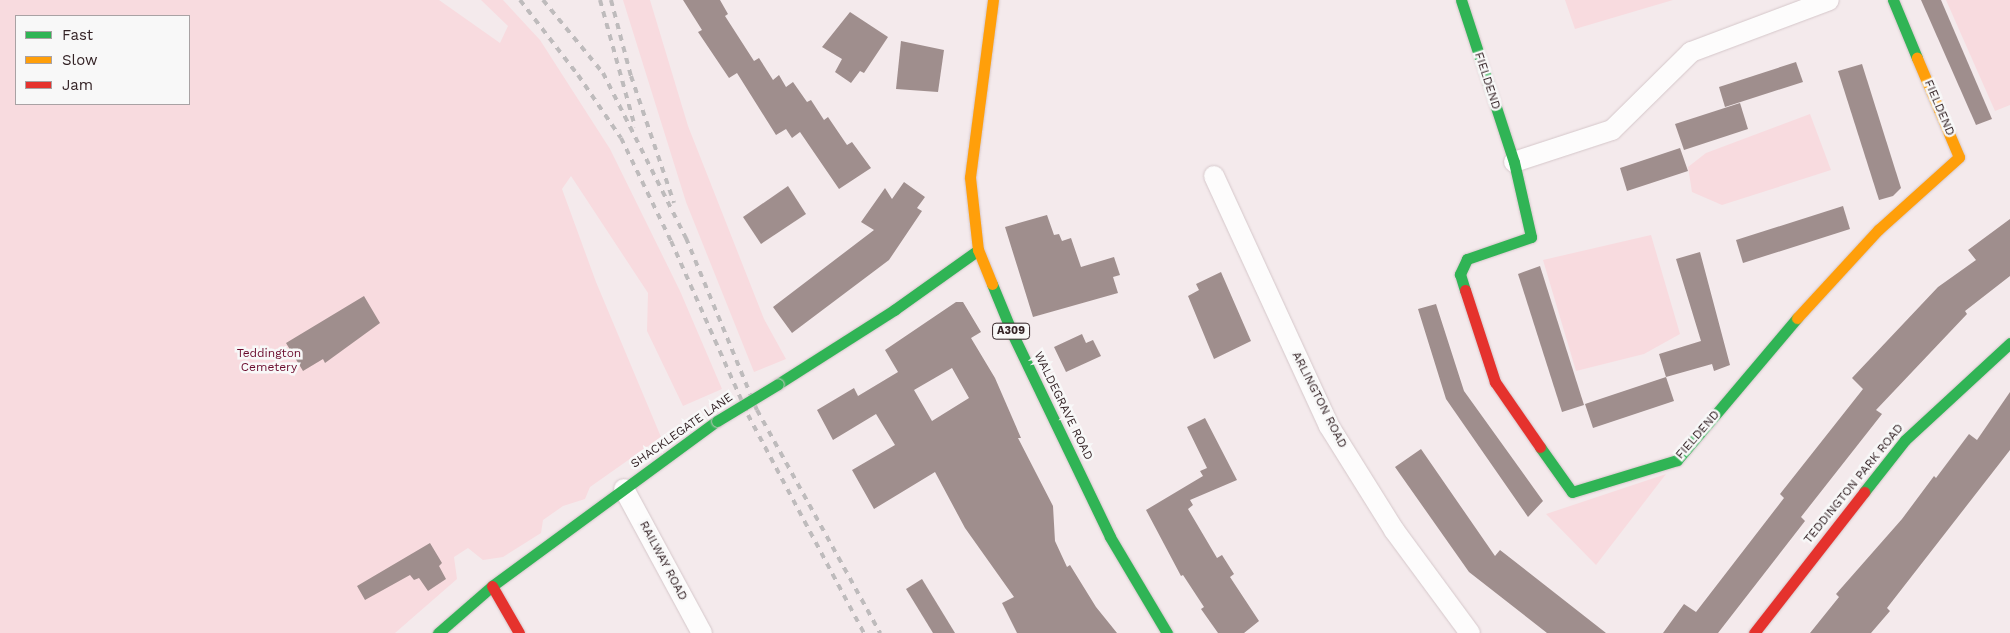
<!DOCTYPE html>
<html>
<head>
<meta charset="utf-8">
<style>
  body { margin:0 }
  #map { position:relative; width:2010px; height:633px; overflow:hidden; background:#f4eaec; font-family:"Work Sans",sans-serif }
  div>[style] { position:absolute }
  .green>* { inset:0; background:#f8dbdf }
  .building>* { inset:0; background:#9f8e8d }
  .roads { filter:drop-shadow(0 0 1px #d5c7ca) drop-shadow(0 0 1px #d5c7ca) }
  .street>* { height:20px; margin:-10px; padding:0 10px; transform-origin:10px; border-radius:10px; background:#fdfcfc }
  .fast>* { height:11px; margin:-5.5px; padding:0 5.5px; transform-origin:5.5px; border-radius:5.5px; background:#30b455 }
  .slow>* { height:11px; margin:-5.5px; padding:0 5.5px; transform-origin:5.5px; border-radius:5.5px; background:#ff9f0a }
  .jam>* { height:11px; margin:-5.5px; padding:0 5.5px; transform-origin:5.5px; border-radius:5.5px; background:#e5322d }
  .rail>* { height:4px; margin-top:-2px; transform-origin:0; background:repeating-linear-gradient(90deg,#bebbbc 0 6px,transparent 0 12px) }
  .bridges { filter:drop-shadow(0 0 1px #d5c7ca) drop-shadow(0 0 1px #d5c7ca) }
  .fast-bridge>* { height:11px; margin:-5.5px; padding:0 5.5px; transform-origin:5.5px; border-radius:5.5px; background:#30b455 }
  span { translate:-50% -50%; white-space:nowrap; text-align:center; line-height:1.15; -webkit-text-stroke:5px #f8f8f8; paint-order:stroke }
  .shield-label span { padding:1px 4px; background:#f8f8f8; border:1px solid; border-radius:4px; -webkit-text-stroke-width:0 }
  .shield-label { font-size:11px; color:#332225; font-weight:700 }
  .street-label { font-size:12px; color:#332225 }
  .park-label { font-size:12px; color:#690a2c }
  .legend { position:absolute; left:15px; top:15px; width:175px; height:90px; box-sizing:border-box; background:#f8f8f8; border:1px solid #a9a2a4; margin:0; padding:6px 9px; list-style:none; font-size:15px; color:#332225 }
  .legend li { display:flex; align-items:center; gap:10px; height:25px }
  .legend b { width:25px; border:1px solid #a9a2a4 }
</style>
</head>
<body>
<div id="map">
  <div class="green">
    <i style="clip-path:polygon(evenodd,0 0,439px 0,500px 43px,508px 26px,481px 0,503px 0,540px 40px,610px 149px,680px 291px,722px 389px,683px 406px,647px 331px,648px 293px,571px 176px,562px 189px,596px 282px,661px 437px,590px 487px,585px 499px,563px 506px,543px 520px,541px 533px,503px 557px,483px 560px,468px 548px,454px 557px,457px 579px,395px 633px,0 633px,0 0,16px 16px,189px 16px,189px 104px,16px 104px,16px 16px)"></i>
    <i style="clip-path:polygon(623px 0,650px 0,688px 126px,764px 319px,786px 359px,754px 372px,686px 202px)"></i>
    <i style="clip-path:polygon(1565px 0,1673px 0,1575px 29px)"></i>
    <i style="clip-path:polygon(1946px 0,2010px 0,2010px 105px,1995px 111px)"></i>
    <i style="clip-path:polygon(1810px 114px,1831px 170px,1722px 205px,1692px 192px,1688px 167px,1706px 153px)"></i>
    <i style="clip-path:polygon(1651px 235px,1680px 334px,1644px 354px,1576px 371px,1543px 260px)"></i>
    <i style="clip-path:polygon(1666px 474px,1596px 565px,1546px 514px)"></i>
  </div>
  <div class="building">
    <i style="clip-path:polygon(683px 0,720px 0,728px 14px,725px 16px,754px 61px,759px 58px,773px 80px,779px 75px,786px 87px,793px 82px,807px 102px,811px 100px,824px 120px,828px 117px,847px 145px,852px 142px,871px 168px,839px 189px,800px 132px,792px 138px,786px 129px,776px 135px,737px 73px,729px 78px,698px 32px,702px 30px)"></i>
    <i style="clip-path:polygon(1921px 0,1941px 0,1992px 119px,1976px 125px)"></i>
    <i style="clip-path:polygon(850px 12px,888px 37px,864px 73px,860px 71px,851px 83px,835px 72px,842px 59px,822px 47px)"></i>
    <i style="clip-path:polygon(901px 41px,944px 50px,938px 92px,896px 89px)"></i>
    <i style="clip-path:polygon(1796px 62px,1803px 82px,1725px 107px,1719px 87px)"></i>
    <i style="clip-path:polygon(1862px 64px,1901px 188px,1893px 196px,1879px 200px,1838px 71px)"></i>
    <i style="clip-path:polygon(1740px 103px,1748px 129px,1684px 150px,1675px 124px)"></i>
    <i style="clip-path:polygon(1680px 148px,1688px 171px,1627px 191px,1620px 168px)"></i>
    <i style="clip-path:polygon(904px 182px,925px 197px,917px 208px,922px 211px,889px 260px,792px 333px,773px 307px,874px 230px,861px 222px,885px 188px,892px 199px)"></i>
    <i style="clip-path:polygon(788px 186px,806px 214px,761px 244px,743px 217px)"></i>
    <i style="clip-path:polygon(1843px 206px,1850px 229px,1743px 263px,1736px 240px)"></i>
    <i style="clip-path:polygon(1047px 215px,1054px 235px,1059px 234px,1062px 241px,1071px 238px,1081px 267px,1114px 257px,1120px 275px,1113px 277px,1118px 293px,1033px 317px,1005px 227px)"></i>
    <i style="clip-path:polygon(2010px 219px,2010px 276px,1965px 311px,1967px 314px,1876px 410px,1882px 414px,1801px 517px,1805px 521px,1718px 633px,1663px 633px,1684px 604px,1696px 612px,1784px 498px,1780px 494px,1863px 389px,1852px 378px,1938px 287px,1976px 260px,1968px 250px)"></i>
    <i style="clip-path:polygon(1700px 252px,1730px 365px,1714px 371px,1712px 364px,1666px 377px,1659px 354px,1701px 341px,1676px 259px)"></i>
    <i style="clip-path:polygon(1540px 266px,1584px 405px,1562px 412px,1518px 274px)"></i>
    <i style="clip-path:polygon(1221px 272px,1251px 341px,1214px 359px,1188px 296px,1199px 290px,1196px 284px)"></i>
    <i style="clip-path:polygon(364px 296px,380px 323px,325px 363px,323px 359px,303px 371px,286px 343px)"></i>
    <i style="clip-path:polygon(evenodd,956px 302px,963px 302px,981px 332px,971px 338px,995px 378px,1021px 438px,1018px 438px,1053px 506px,1055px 541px,1067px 567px,1070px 565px,1096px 607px,1117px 633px,1017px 633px,1002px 603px,1014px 597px,965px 528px,935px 472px,874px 509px,852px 470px,895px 445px,876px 414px,833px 440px,817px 410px,854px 388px,858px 396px,898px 372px,885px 350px,956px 302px,952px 368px,969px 398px,932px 421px,914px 390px,952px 368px)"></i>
    <i style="clip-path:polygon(1436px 304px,1464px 391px,1543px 501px,1528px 517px,1446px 399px,1418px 309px)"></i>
    <i style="clip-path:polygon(1082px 334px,1086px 343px,1093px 340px,1101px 356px,1066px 372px,1054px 347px)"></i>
    <i style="clip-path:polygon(1666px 377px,1674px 401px,1593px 428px,1585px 404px)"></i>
    <i style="clip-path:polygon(2010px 392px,2010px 450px,1887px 608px,1890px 611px,1871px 633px,1810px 633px,1839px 597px,1836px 594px,1902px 519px,1934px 476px,1936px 478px,1969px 434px,1977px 440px)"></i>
    <i style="clip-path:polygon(1205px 418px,1237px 480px,1190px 500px,1193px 505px,1188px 509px,1217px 558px,1222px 555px,1234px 574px,1230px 577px,1259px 621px,1244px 633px,1218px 633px,1201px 609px,1204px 607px,1183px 575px,1181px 576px,1146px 510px,1203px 476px,1200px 471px,1207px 468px,1187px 427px)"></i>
    <i style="clip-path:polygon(1421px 449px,1495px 556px,1500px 550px,1606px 633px,1547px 633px,1469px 572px,1395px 467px)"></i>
    <i style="clip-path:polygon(430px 543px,442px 563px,439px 566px,446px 579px,428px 591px,419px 578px,414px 580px,410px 575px,365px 600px,357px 586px)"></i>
    <i style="clip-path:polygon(922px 579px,955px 633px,933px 633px,906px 589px)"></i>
  </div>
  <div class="roads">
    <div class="street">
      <i style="left:1514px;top:162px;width:103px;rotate:-18.1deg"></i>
      <i style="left:1612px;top:130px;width:111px;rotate:-44.6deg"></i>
      <i style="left:1691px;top:52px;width:147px;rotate:-20.6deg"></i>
      <i style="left:1214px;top:176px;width:275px;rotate:65.3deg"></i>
      <i style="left:1329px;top:426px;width:123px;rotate:58deg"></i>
      <i style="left:1394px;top:530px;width:128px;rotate:53.6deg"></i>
      <i style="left:624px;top:489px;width:164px;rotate:61.6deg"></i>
    </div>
    <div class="fast">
      <i style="left:1461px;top:0;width:170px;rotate:71.9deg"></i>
      <i style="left:1514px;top:162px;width:77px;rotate:77.2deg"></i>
      <i style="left:1531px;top:237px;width:68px;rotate:161deg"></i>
      <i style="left:1467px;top:259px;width:17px;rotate:115deg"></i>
      <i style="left:1460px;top:274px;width:17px;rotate:73deg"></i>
      <i style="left:1893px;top:0;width:63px;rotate:67.5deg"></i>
      <i style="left:992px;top:284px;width:55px;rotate:67.6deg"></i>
      <i style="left:1013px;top:335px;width:224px;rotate:64.3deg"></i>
      <i style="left:1110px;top:537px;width:112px;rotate:59.3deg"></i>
      <i style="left:778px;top:384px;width:138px;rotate:-32.5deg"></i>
      <i style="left:894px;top:310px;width:103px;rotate:-35.5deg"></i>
      <i style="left:1540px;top:447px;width:55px;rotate:54.6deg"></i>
      <i style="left:1572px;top:492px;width:110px;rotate:-16.9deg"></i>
      <i style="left:1677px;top:460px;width:186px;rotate:-49.8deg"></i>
      <i style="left:1864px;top:492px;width:66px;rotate:-51.7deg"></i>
      <i style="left:1905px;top:440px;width:143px;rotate:-42.7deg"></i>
      <i style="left:438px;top:633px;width:72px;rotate:-41deg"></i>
      <i style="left:492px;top:586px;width:279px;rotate:-36.3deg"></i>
    </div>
    <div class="slow">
      <i style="left:992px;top:284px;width:37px;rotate:-112deg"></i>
      <i style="left:978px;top:250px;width:73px;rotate:-96.3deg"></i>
      <i style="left:970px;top:177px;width:178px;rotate:-82.6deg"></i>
      <i style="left:1797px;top:318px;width:120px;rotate:-47.4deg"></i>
      <i style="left:1878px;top:230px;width:109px;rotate:-42deg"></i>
      <i style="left:1959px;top:157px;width:108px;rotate:-113deg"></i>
    </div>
    <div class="jam">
      <i style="left:1465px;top:290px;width:97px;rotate:71.9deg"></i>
      <i style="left:1495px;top:382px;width:79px;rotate:55.3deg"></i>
      <i style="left:492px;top:586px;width:54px;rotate:60.1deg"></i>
      <i style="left:1754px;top:633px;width:179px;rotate:-52deg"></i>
    </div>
  </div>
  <div class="rail">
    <i style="left:520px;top:0;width:95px;rotate:52.3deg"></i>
    <i style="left:578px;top:75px;width:76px;rotate:55.7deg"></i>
    <i style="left:621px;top:138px;width:114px;rotate:64.1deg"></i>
    <i style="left:671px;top:241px;width:190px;rotate:66.1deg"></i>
    <i style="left:748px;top:415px;width:247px;rotate:62deg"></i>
    <i style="left:543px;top:0;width:94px;rotate:50.6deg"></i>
    <i style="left:603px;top:73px;width:185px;rotate:63.3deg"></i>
    <i style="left:686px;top:238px;width:186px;rotate:67.6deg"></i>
    <i style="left:757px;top:410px;width:255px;rotate:61.1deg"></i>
    <i style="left:600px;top:0;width:132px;rotate:74.6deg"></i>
    <i style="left:611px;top:0;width:79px;rotate:75.3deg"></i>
    <i style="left:631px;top:76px;width:134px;rotate:71.3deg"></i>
  </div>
  <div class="bridges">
    <div class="fast-bridge">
      <i style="left:717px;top:421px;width:71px;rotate:-31.2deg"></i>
    </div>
  </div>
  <div class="shield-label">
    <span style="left:1011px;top:331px">A309</span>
  </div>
  <div class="street-label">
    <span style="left:1487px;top:81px;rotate:72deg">FIELDEND</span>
    <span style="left:1939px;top:108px;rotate:67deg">FIELDEND</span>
    <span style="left:1319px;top:400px;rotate:63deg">ARLINGTON ROAD</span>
    <span style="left:1063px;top:406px;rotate:64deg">WALDEGRAVE ROAD</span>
    <span style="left:682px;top:431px;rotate:-35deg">SHACKLEGATE LANE</span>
    <span style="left:1698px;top:435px;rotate:-49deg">FIELDEND</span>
    <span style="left:1854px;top:484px;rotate:-51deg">TEDDINGTON PARK ROAD</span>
    <span style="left:663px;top:561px;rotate:62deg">RAILWAY ROAD</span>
  </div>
  <div class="park-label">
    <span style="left:269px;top:361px">Teddington<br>Cemetery</span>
  </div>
  <ul class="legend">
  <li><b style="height:6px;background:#30b455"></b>Fast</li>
  <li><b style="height:6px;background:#ff9f0a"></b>Slow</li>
  <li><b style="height:6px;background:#e5322d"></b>Jam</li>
  </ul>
</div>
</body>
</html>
